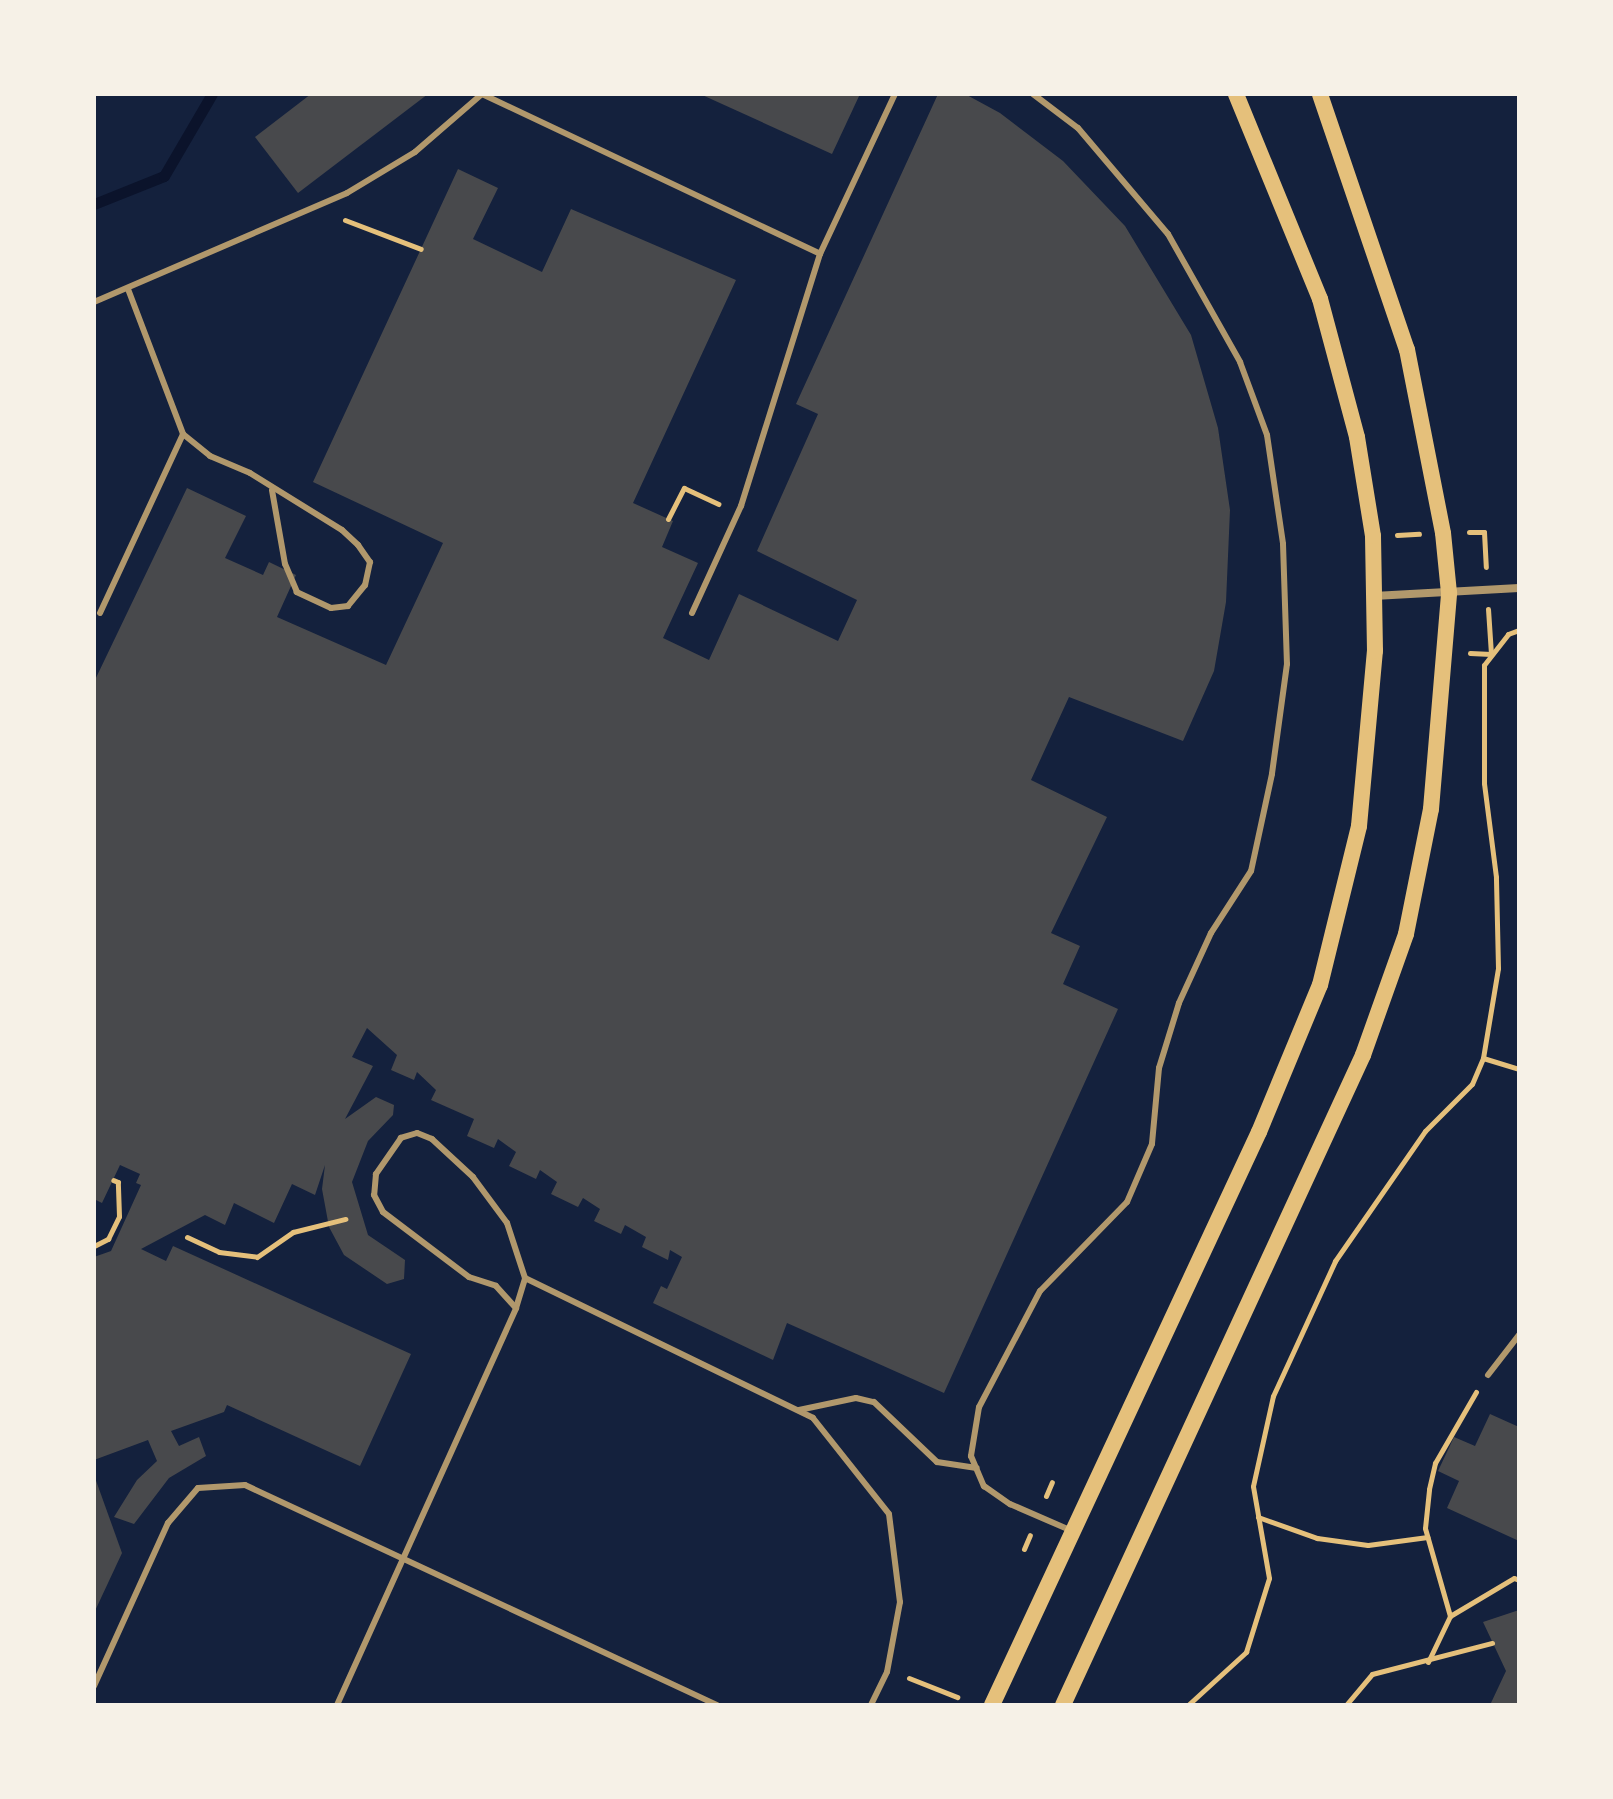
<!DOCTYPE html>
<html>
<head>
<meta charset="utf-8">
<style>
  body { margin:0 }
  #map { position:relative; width:1613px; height:1799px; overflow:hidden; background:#14213d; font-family:"Titillium Web",sans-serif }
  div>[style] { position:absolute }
  .stream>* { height:11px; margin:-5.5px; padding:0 5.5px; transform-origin:5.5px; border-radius:5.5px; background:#0b132b }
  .building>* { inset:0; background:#48494c }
  .path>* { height:5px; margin:-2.5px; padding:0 2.5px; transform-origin:2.5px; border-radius:2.5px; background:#e5c07b }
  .service>* { height:6px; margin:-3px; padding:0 3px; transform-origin:3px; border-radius:3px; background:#b1986c }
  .minor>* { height:8px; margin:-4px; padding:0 4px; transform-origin:4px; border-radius:4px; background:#b1986c }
  .secondary>* { height:16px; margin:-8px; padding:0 8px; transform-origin:8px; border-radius:8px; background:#e5c07b }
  span { translate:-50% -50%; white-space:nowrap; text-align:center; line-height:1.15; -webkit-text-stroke:6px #f6f1e7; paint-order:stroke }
  .frame { position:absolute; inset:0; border:96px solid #f6f1e7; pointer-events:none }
</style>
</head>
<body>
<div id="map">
  <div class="stream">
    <i style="left:94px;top:204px;width:75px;rotate:-21.8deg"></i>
    <i style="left:164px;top:176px;width:95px;rotate:-59.7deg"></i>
  </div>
  <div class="building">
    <i style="clip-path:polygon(311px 94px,428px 94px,298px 193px,255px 137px)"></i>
    <i style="clip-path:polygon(700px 94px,860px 94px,832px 154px)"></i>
    <i style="clip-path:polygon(938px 94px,965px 94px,1000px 113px,1063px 161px,1125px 226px,1191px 335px,1218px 428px,1230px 510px,1226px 602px,1214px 671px,1183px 741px,1069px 697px,1031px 780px,1107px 817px,1051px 933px,1080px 946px,1063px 984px,1118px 1009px,944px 1393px,787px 1323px,773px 1360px,653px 1303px,661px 1286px,667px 1289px,682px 1257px,670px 1250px,668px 1260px,642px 1247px,646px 1237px,625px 1225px,621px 1234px,594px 1221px,600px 1209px,583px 1198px,578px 1207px,551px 1194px,557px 1182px,540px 1170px,536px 1179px,509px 1166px,516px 1152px,498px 1139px,494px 1148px,467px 1136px,474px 1119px,431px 1100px,436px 1090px,417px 1072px,414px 1080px,391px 1070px,397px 1055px,367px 1028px,352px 1057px,373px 1066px,345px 1119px,376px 1097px,394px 1105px,393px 1115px,368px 1141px,352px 1182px,368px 1235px,405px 1260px,404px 1279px,387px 1284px,344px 1255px,329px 1227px,322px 1189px,325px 1165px,315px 1195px,292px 1184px,274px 1223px,234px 1203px,225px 1225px,205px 1215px,141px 1249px,166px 1261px,173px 1246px,411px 1354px,360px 1466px,227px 1405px,224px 1412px,171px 1431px,179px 1446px,199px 1437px,206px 1456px,169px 1478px,134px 1524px,114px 1517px,137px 1480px,157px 1461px,148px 1440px,94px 1460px,94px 1257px,111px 1251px,141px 1185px,136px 1183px,140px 1174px,120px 1165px,102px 1203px,94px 1199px,94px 682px,187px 488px,246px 516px,225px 558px,263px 575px,269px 562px,296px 575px,277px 617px,386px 665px,443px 543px,313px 482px,458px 169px,498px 188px,473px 239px,542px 272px,571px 209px,736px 280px,633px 503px,673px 521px,662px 547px,698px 563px,663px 638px,709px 660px,739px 594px,838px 641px,857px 600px,757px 551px,818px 414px,796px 404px)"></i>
    <i style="clip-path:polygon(1490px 1414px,1519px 1427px,1519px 1541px,1447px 1508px,1459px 1481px,1438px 1471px,1454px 1437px,1475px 1446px)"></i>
    <i style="clip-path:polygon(94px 1475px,122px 1553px,94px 1613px)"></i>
    <i style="clip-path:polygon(1519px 1610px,1519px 1705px,1490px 1705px,1506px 1671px,1483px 1622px)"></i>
  </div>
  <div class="path">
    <i style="left:345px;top:220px;width:81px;rotate:20.9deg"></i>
    <i style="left:668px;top:519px;width:35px;rotate:-63deg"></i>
    <i style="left:684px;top:488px;width:38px;rotate:25deg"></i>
    <i style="left:1469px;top:532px;width:15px"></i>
    <i style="left:1484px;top:532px;width:35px;rotate:87deg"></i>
    <i style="left:1397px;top:535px;width:22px;rotate:-3deg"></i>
    <i style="left:1470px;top:653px;width:21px;rotate:3deg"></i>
    <i style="left:1491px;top:654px;width:45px;rotate:-93.8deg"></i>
    <i style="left:1483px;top:1058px;width:38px;rotate:17deg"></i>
    <i style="left:187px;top:1237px;width:35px;rotate:25deg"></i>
    <i style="left:219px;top:1252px;width:38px;rotate:7deg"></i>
    <i style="left:257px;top:1257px;width:44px;rotate:-34.8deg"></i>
    <i style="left:293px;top:1232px;width:54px;rotate:-14deg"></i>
    <i style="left:94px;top:1246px;width:16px;rotate:-27deg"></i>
    <i style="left:108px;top:1239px;width:25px;rotate:-64deg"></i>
    <i style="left:119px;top:1216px;width:34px;rotate:-92deg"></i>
    <i style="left:118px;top:1182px;width:5px;rotate:-158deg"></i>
    <i style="left:1046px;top:1496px;width:15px;rotate:-67deg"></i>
    <i style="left:1258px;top:1517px;width:63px;rotate:19.6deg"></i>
    <i style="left:1317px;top:1538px;width:51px;rotate:7.8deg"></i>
    <i style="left:1368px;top:1545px;width:60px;rotate:-7.7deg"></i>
    <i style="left:1024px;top:1549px;width:15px;rotate:-67deg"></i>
    <i style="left:1450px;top:1616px;width:91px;rotate:-105.9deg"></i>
    <i style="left:1425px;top:1528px;width:39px;rotate:-84deg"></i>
    <i style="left:1429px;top:1489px;width:27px;rotate:-77deg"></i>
    <i style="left:1435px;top:1463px;width:82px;rotate:-60deg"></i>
    <i style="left:1428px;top:1662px;width:51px;rotate:-64.4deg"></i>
    <i style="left:1450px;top:1616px;width:74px;rotate:-30.7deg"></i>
    <i style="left:1514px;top:1578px;width:5px;rotate:22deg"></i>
    <i style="left:909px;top:1678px;width:52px;rotate:21.6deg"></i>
    <i style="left:1188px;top:1705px;width:79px;rotate:-42.4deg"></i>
    <i style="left:1246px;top:1652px;width:77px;rotate:-72.7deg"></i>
    <i style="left:1269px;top:1578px;width:93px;rotate:-99.9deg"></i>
    <i style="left:1253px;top:1486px;width:92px;rotate:-77.5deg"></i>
    <i style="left:1273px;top:1396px;width:149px;rotate:-65.3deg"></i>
    <i style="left:1335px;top:1261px;width:158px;rotate:-55.3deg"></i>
    <i style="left:1425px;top:1131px;width:66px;rotate:-45deg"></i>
    <i style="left:1472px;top:1084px;width:28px;rotate:-67deg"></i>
    <i style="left:1483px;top:1058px;width:91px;rotate:-80.5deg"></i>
    <i style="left:1498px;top:968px;width:91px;rotate:-91.3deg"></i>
    <i style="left:1496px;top:877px;width:95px;rotate:-97.3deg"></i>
    <i style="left:1484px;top:783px;width:118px;rotate:-90deg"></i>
    <i style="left:1484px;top:665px;width:39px;rotate:-52deg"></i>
    <i style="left:1508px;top:634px;width:12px;rotate:-20deg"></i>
    <i style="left:1346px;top:1705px;width:40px;rotate:-50deg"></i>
    <i style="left:1372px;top:1674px;width:124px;rotate:-14.5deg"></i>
  </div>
  <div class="service">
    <i style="left:482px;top:94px;width:374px;rotate:25.3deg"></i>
    <i style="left:820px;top:254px;width:177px;rotate:-64.9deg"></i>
    <i style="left:1033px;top:94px;width:56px;rotate:37.1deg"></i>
    <i style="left:1078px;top:128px;width:139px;rotate:49.7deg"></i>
    <i style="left:1168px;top:234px;width:147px;rotate:60.6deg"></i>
    <i style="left:1240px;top:362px;width:78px;rotate:69.7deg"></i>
    <i style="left:1267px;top:435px;width:110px;rotate:81.6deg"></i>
    <i style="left:1283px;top:544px;width:120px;rotate:88.1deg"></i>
    <i style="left:1287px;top:664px;width:111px;rotate:97.8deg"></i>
    <i style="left:1272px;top:774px;width:99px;rotate:102.2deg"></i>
    <i style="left:1251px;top:871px;width:74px;rotate:122.8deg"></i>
    <i style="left:1211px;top:933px;width:77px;rotate:114.6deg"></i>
    <i style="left:1179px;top:1003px;width:68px;rotate:107.1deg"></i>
    <i style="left:1159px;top:1068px;width:76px;rotate:95.3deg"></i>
    <i style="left:1152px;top:1144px;width:63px;rotate:113.3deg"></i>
    <i style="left:1127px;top:1202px;width:124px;rotate:134.3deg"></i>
    <i style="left:1040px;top:1291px;width:131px;rotate:117.7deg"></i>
    <i style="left:979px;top:1407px;width:50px;rotate:99.3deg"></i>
    <i style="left:971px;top:1456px;width:33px;rotate:67deg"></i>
    <i style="left:984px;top:1486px;width:32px;rotate:35deg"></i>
    <i style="left:1010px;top:1504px;width:68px;rotate:23.5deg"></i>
    <i style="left:128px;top:289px;width:155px;rotate:69.2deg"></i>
    <i style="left:183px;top:434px;width:35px;rotate:39deg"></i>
    <i style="left:210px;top:456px;width:43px;rotate:23deg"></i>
    <i style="left:250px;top:473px;width:108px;rotate:31.8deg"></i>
    <i style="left:342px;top:530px;width:22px;rotate:43deg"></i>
    <i style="left:358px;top:545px;width:21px;rotate:55deg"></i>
    <i style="left:370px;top:562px;width:24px;rotate:102deg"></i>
    <i style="left:365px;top:585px;width:27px;rotate:129deg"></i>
    <i style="left:348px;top:606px;width:17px;rotate:173deg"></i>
    <i style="left:331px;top:608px;width:38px;rotate:-155deg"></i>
    <i style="left:297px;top:592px;width:30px;rotate:-113deg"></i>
    <i style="left:285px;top:564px;width:75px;rotate:-100deg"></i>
    <i style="left:94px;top:302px;width:275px;rotate:-23.3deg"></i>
    <i style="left:347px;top:193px;width:79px;rotate:-31.1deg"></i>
    <i style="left:415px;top:152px;width:89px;rotate:-40.9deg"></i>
    <i style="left:100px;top:613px;width:197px;rotate:-65.1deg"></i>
    <i style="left:692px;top:613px;width:118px;rotate:-65.4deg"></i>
    <i style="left:741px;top:506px;width:264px;rotate:-72.6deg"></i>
    <i style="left:525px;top:1278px;width:320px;rotate:25.9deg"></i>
    <i style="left:813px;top:1418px;width:122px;rotate:51.6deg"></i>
    <i style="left:889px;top:1514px;width:89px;rotate:82.9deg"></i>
    <i style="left:900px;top:1602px;width:71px;rotate:100.5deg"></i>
    <i style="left:887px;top:1672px;width:37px;rotate:116deg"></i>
    <i style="left:1488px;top:1375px;width:51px;rotate:-52.2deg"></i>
    <i style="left:799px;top:1410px;width:58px;rotate:-11.9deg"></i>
    <i style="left:856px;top:1398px;width:18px;rotate:13deg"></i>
    <i style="left:874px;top:1402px;width:87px;rotate:43.6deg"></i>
    <i style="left:937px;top:1462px;width:40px;rotate:8.5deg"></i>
    <i style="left:94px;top:1686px;width:179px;rotate:-65.6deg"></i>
    <i style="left:168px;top:1523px;width:46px;rotate:-49.4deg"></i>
    <i style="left:198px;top:1488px;width:47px;rotate:-3.7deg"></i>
    <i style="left:245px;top:1485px;width:521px;rotate:24.99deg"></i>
    <i style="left:337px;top:1705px;width:435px;rotate:-65.7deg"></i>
    <i style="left:516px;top:1308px;width:31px;rotate:-73deg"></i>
    <i style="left:525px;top:1278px;width:58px;rotate:-108.1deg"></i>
    <i style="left:507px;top:1223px;width:57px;rotate:-126.5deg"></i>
    <i style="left:473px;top:1177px;width:56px;rotate:-137.2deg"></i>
    <i style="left:432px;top:1139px;width:16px;rotate:-158deg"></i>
    <i style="left:417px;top:1133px;width:17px;rotate:163deg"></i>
    <i style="left:401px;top:1138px;width:44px;rotate:124.8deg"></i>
    <i style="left:376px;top:1174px;width:21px;rotate:95deg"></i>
    <i style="left:374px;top:1195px;width:19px;rotate:62deg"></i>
    <i style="left:383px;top:1212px;width:108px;rotate:37.1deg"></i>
    <i style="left:469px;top:1277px;width:28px;rotate:18deg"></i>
    <i style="left:496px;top:1286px;width:30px;rotate:48deg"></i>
  </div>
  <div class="minor">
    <i style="left:1374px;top:596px;width:145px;rotate:-3.2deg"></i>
  </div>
  <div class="secondary">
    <i style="left:992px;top:1705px;width:632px;rotate:-65.02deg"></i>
    <i style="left:1259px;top:1132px;width:159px;rotate:-67.5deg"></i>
    <i style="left:1320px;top:985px;width:164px;rotate:-76.2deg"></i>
    <i style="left:1359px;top:826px;width:176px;rotate:-84.8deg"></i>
    <i style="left:1375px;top:651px;width:115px;rotate:-91deg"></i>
    <i style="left:1373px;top:536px;width:100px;rotate:-99.2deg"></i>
    <i style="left:1357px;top:437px;width:143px;rotate:-105deg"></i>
    <i style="left:1320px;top:299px;width:222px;rotate:-112.3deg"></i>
    <i style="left:1063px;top:1705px;width:716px;rotate:-65.22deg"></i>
    <i style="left:1363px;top:1055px;width:128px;rotate:-70.4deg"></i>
    <i style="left:1406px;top:934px;width:127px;rotate:-78.7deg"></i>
    <i style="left:1431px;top:809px;width:217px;rotate:-85.2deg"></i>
    <i style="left:1449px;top:593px;width:60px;rotate:-95.7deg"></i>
    <i style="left:1443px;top:533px;width:187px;rotate:-101.1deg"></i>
    <i style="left:1407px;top:350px;width:270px;rotate:-108.8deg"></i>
  </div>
  <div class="frame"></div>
</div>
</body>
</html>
